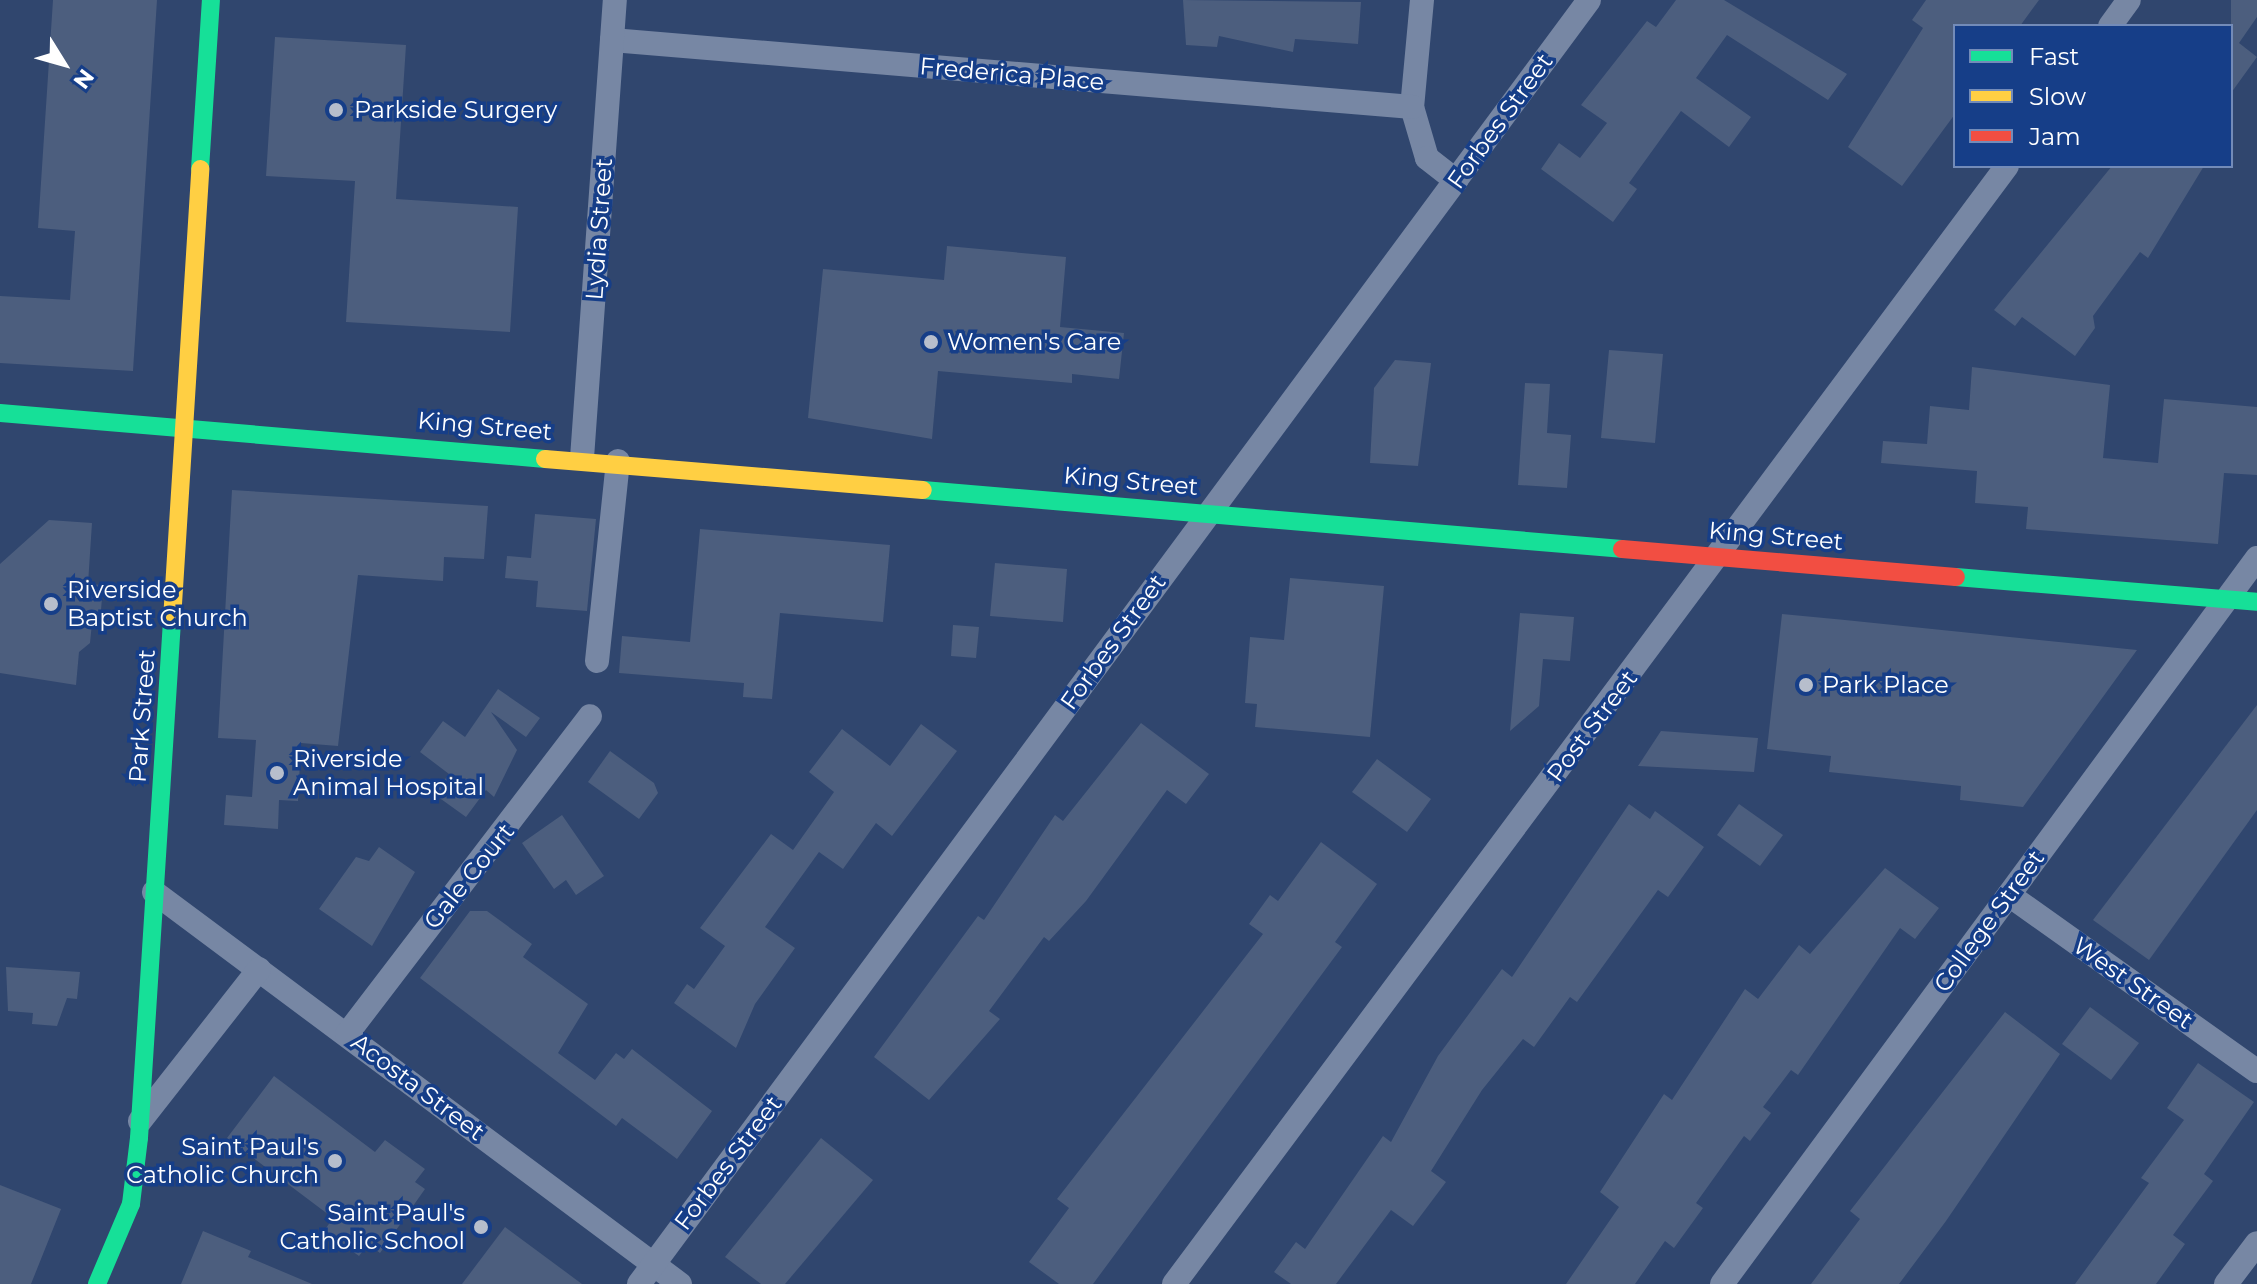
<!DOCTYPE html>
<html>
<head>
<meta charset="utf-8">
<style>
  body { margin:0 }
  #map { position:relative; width:2257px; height:1284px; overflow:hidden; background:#30466e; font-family:Montserrat,sans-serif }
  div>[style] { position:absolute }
  .building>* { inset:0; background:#4c5e7e }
  .street>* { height:24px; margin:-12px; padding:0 12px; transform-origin:12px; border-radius:12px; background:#7787a4 }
  .fast>* { height:18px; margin:-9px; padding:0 9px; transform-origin:9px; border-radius:9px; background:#16e098 }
  .slow>* { height:18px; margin:-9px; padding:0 9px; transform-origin:9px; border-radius:9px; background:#ffcf43 }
  .jam>* { height:18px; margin:-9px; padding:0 9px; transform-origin:9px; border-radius:9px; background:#f24e42 }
  .dots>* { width:22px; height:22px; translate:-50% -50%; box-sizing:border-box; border:4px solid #163e88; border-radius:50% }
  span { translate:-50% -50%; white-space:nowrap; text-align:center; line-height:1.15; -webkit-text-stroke:7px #163e88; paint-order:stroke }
  .street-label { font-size:24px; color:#fff }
  .poi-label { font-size:24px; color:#fff }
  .left { translate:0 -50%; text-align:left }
  .right { translate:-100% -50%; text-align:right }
  .legend { position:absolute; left:1953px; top:24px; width:280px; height:144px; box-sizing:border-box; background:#163e88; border:2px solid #738bb8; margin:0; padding:10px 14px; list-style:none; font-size:24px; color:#fff }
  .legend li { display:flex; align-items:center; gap:16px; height:40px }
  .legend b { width:40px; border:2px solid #738bb8 }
  .north { position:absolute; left:24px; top:24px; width:80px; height:80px; -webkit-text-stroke:6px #163e88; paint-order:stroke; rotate:127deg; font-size:22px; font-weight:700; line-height:32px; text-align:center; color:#fff }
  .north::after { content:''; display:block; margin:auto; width:28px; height:36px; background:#fff; clip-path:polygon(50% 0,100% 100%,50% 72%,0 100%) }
</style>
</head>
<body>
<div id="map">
  <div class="building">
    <i style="clip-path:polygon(53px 0,157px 0,133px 371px,0 363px,0 296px,70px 300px,75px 231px,38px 228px)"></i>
    <i style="clip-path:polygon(1183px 0,1361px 2px,1358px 44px,1295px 39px,1293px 52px,1219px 36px,1217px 47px,1186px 45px)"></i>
    <i style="clip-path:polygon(1676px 0,1724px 0,1847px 74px,1828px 100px,1727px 35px,1696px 78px,1751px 117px,1729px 147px,1681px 111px,1629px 183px,1637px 189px,1613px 222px,1541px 169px,1559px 143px,1580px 158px,1607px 123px,1581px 105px,1647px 21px,1656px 27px)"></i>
    <i style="clip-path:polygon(1926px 0,2039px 0,2020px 26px,1955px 26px,1955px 114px,1902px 186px,1848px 147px,1923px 28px,1912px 20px)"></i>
    <i style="clip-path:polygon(2231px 0,2257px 0,2257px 17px,2239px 43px,2257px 57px,2231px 93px)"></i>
    <i style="clip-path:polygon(275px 37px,406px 45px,396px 199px,518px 207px,510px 332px,346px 322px,355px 181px,266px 176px)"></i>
    <i style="clip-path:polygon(2112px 166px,2204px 166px,2148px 258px,2140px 252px,2093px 316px,2095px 328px,2075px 356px,2022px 317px,2015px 326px,1994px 310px)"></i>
    <i style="clip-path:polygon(947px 246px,1066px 257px,1060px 327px,1124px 333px,1119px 379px,1072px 374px,1072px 383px,938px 371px,932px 439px,808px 418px,823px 269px,944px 280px)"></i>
    <i style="clip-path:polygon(1609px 350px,1663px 354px,1655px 443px,1601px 438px)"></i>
    <i style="clip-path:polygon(1395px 360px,1431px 363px,1418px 466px,1370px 463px,1374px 388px)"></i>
    <i style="clip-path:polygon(1972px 367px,2110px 385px,2103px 458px,2158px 463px,2164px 399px,2257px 407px,2257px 475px,2224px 473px,2218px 544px,2026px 529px,2028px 507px,1975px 503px,1977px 471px,1881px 463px,1883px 441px,1927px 444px,1930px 406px,1969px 410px)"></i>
    <i style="clip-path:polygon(1525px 383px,1550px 384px,1547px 433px,1571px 435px,1567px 488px,1518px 485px)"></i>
    <i style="clip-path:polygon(232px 490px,488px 506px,484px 559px,444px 557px,443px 581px,358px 575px,338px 746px,301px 743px,298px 801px,279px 800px,278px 829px,224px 825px,226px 795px,252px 797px,256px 740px,218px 738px)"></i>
    <i style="clip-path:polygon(535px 514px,596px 519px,587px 611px,536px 607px,538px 581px,505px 578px,507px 556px,531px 558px)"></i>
    <i style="clip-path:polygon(49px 520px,92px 523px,88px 584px,103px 585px,100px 623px,92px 623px,90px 643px,79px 652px,76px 685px,0 673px,0 564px)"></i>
    <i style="clip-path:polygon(700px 529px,890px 545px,883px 622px,780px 613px,772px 699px,743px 697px,744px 683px,619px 673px,622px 636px,690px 642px)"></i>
    <i style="clip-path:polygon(995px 563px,1067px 569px,1063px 622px,990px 616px)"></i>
    <i style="clip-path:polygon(1290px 578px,1384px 586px,1370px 737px,1255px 727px,1257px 704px,1245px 703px,1250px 637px,1284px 640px)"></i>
    <i style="clip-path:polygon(1520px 613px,1574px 617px,1570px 661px,1543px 659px,1539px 706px,1510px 731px)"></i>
    <i style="clip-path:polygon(1782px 614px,1845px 620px,2137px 650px,2023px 807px,1960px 800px,1961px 786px,1829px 772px,1831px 756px,1767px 749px)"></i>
    <i style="clip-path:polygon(953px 625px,979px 627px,976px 658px,951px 656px)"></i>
    <i style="clip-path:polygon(498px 689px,540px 718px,526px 737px,491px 712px,517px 750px,494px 797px,486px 790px,466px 817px,434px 794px,449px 774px,420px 752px,443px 721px,465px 737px)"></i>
    <i style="clip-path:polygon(2257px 705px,2257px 810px,2149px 960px,2093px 920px)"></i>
    <i style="clip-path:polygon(1141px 723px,1209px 774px,1186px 804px,1167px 790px,1086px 901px,1049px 941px,1044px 937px,989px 1011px,1000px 1019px,929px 1100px,874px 1057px,978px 916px,984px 920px,1055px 815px,1063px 821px)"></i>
    <i style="clip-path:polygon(921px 724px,957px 751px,892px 836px,876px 823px,843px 869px,819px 852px,765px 927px,795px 948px,755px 1004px,736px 1048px,674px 1003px,687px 984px,694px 989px,725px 946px,700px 928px,771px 834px,793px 850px,834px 792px,809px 772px,842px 729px,890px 766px)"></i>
    <i style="clip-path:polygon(1661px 731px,1758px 738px,1754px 772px,1638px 766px)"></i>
    <i style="clip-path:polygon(610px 751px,654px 783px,658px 793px,639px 819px,588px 782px)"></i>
    <i style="clip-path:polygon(1377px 759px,1431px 799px,1407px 832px,1352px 792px)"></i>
    <i style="clip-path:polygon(1629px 804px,1650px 819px,1655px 811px,1704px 847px,1668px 897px,1658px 890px,1577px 1002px,1570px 997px,1534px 1047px,1523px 1039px,1482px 1090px,1431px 1171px,1446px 1182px,1413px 1226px,1391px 1210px,1336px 1284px,1291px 1284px,1274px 1272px,1296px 1242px,1305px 1249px,1383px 1136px,1391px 1142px,1438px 1056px,1502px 969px,1512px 977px)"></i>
    <i style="clip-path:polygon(1739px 804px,1783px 835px,1760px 866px,1717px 835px)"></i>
    <i style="clip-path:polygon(562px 815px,604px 876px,576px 895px,566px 880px,554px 889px,522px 843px)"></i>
    <i style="clip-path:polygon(1321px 842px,1377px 884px,1335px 942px,1342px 947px,1093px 1284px,1059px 1284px,1029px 1262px,1069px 1208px,1057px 1199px,1263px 934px,1249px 924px,1270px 895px,1278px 901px)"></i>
    <i style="clip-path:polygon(379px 847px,415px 872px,372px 946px,319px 909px,356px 857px,369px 861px)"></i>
    <i style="clip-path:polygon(1885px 868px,1939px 908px,1915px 939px,1900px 928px,1798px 1075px,1791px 1070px,1763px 1107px,1771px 1113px,1750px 1141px,1744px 1136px,1696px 1203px,1703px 1208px,1674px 1248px,1665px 1241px,1635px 1284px,1566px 1284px,1619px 1207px,1600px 1192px,1664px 1094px,1672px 1100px,1745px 989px,1758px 999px,1799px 945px,1810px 954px)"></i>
    <i style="clip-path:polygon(470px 911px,487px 911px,532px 944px,523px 957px,588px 1004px,558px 1053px,595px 1080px,616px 1053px,624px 1059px,632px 1049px,712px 1111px,677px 1159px,622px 1118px,616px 1126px,420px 978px)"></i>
    <i style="clip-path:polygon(6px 967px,80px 972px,77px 999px,67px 998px,57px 1026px,32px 1024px,33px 1013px,8px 1011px)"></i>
    <i style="clip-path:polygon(2090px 1007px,2139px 1043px,2111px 1080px,2062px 1044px)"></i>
    <i style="clip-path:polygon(2005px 1012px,2060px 1054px,1946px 1221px,1899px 1284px,1811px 1284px,1860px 1219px,1850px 1211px)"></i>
    <i style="clip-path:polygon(2198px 1063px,2254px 1102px,2204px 1174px,2213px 1181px,2173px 1235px,2185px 1244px,2156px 1284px,2075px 1284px,2149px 1183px,2141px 1178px,2184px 1120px,2167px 1108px)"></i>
    <i style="clip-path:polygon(274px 1076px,375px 1152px,385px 1140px,425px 1169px,415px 1182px,425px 1189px,380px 1253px,368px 1244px,359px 1256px,324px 1231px,333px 1218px,227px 1138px)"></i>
    <i style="clip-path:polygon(821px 1138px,873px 1180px,785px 1284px,761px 1284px,725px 1257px)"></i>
    <i style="clip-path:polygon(0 1185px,61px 1209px,31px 1284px,0 1284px)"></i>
    <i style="clip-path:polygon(505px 1227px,582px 1284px,462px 1284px)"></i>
    <i style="clip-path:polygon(203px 1231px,251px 1251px,248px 1257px,312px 1284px,181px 1284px)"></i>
  </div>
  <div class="street">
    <i style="left:1422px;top:0;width:107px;rotate:95.3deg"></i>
    <i style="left:1412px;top:107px;width:53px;rotate:73.6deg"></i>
    <i style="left:1427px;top:158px;width:37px;rotate:38deg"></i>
    <i style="left:2110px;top:26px;width:32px;rotate:-54deg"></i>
    <i style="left:612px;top:40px;width:803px;rotate:4.79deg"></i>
    <i style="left:582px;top:458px;width:459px;rotate:-85.9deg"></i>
    <i style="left:597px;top:661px;width:201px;rotate:-84deg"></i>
    <i style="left:154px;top:892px;width:656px;rotate:36.7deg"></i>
    <i style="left:2009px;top:895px;width:304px;rotate:35.4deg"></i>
    <i style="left:347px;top:1034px;width:400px;rotate:-52.6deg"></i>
    <i style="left:140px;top:1121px;width:193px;rotate:-51.9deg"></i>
    <i style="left:639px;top:1284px;width:1597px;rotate:-53.5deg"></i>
    <i style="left:1174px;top:1284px;width:1394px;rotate:-53.31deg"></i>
    <i style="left:1722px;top:1284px;width:902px;rotate:-53.61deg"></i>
    <i style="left:2226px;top:1284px;width:51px;rotate:-52.9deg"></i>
  </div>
  <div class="fast">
    <i style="left:200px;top:169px;width:169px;rotate:-86.3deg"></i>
    <i style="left:0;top:413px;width:547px;rotate:4.82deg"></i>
    <i style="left:923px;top:490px;width:701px;rotate:4.82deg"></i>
    <i style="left:1956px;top:577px;width:302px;rotate:4.7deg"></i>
    <i style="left:97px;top:1284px;width:87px;rotate:-67deg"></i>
    <i style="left:131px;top:1204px;width:66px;rotate:-83.1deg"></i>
    <i style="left:139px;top:1138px;width:519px;rotate:-86.35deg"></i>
  </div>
  <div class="slow">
    <i style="left:545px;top:459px;width:379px;rotate:4.7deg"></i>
    <i style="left:172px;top:620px;width:452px;rotate:-86.4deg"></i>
  </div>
  <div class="jam">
    <i style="left:1622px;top:549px;width:335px;rotate:4.8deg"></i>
  </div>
  <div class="dots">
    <i style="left:336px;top:110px;background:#b7becc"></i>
    <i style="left:931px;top:342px;background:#b7becc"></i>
    <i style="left:51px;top:604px;background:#b7becc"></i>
    <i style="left:1806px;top:685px;background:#b7becc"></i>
    <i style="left:277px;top:773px;background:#b7becc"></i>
    <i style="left:335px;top:1161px;background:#b7becc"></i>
    <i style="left:481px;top:1227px;background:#b7becc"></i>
  </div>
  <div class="street-label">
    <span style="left:1012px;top:74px;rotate:5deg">Frederica Place</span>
    <span style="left:1500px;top:121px;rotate:-54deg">Forbes Street</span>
    <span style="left:599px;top:229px;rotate:-86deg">Lydia Street</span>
    <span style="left:485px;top:426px;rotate:5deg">King Street</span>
    <span style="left:1131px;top:481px;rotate:5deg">King Street</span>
    <span style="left:1776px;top:536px;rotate:5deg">King Street</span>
    <span style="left:1113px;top:642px;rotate:-54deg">Forbes Street</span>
    <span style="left:142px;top:716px;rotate:-86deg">Park Street</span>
    <span style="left:1592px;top:726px;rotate:-53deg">Post Street</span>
    <span style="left:469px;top:876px;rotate:-51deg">Gale Court</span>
    <span style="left:1989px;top:921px;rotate:-54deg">College Street</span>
    <span style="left:2133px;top:983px;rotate:35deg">West Street</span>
    <span style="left:418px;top:1087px;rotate:37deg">Acosta Street</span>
    <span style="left:728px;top:1163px;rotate:-53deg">Forbes Street</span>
  </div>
  <div class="poi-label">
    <span class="left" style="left:354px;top:110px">Parkside Surgery</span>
    <span class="left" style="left:947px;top:342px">Women's Care</span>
    <span class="left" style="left:67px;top:604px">Riverside<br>Baptist Church</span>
    <span class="left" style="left:1822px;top:685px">Park Place</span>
    <span class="left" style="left:293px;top:773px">Riverside<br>Animal Hospital</span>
    <span class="right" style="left:319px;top:1161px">Saint Paul's<br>Catholic Church</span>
    <span class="right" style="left:465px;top:1227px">Saint Paul's<br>Catholic School</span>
  </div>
  <ul class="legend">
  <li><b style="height:10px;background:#16e098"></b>Fast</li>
  <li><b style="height:10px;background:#ffcf43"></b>Slow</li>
  <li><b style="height:10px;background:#f24e42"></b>Jam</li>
  </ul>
  <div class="north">N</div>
</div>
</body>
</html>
